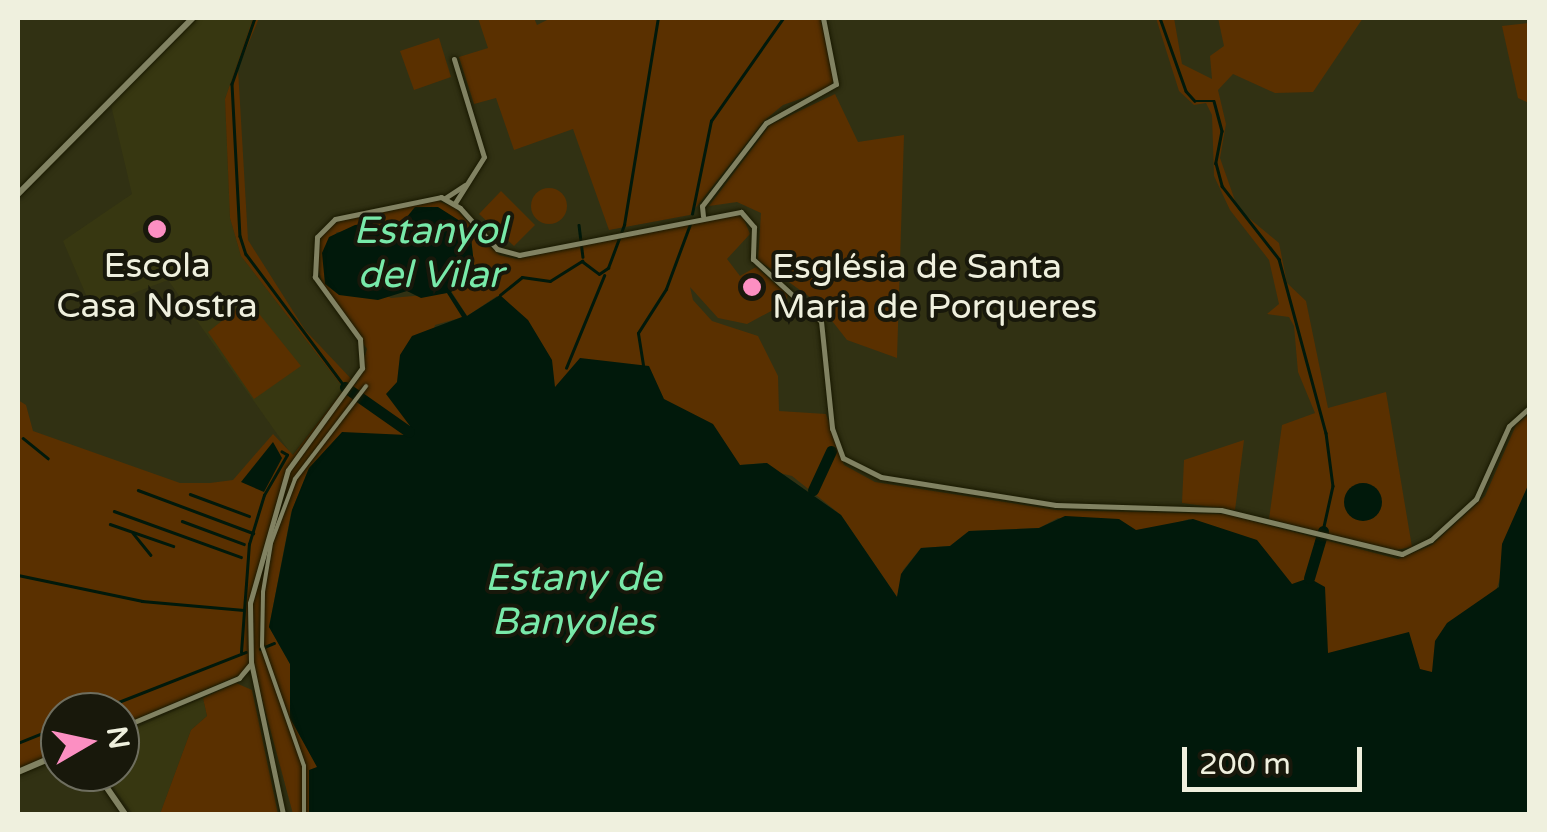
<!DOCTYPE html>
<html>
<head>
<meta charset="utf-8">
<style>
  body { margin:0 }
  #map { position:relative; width:1547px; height:832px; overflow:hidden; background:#313113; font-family:"Varela Round",sans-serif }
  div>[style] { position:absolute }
  .built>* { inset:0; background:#373711 }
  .green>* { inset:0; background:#5a3000 }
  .round { border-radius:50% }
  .water>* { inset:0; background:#01190b }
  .stream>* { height:2.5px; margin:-1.25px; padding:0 1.25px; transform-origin:1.25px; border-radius:1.25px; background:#01190b }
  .river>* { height:11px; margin:-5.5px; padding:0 5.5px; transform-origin:5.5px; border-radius:5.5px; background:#01190b }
  .roads { filter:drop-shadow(0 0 2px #191900) drop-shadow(0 0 2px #191900) }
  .pedestrian>* { height:4px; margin:-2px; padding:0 2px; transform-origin:2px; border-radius:2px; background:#818262 }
  .minor>* { height:5px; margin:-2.5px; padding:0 2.5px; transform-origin:2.5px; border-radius:2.5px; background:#818262 }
  .secondary>* { height:6px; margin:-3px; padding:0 3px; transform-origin:3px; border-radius:3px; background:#818262 }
  .dots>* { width:28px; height:28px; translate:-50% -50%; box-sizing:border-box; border:5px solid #18180b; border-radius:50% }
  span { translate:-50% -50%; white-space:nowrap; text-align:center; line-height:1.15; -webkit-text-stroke:8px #18180b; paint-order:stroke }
  .poi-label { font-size:35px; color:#eff0de }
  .left { translate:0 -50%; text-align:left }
  .water-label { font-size:38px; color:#78e9a9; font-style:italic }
  .frame { position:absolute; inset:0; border:20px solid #eff0de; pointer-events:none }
  .north { position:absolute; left:40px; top:692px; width:100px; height:100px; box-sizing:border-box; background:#18180b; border:2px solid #6e6e5f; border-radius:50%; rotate:81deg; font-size:28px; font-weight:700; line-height:40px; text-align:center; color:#eff0de }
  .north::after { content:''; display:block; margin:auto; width:35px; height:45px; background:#fc8fc2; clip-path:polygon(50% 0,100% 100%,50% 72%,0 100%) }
  .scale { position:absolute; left:1182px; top:747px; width:180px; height:45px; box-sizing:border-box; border:5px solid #eff0de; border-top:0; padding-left:12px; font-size:30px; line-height:35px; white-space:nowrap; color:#eff0de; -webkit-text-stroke:8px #18180b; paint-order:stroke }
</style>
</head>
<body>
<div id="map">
  <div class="built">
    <i style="clip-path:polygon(198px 18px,253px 18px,225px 99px,230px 218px,241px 256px,344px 389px,292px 455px,168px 280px,92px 309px,63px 241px,132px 194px,111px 105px)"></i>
    <i style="clip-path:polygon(203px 698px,207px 716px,191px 730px,160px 814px,133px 814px,102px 772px,120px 772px,120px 735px)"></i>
  </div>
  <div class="green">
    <i style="clip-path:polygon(253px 18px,259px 18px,238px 69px,248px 240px,305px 330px,356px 384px,367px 349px,323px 286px,317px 263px,321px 236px,339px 220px,434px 199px,455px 208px,499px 255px,517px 259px,732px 214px,743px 217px,750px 234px,727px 259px,740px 276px,756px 267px,788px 295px,786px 303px,747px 324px,718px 318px,690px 287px,693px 300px,712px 321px,758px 336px,778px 376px,779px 411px,826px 414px,844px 465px,875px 482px,1056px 510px,1225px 514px,1398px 559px,1432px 545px,1485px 496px,1516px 425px,1529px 414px,1529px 489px,1493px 600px,1462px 615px,1435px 674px,1329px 656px,1290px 592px,1243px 538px,1189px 519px,1137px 536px,1058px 518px,1039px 528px,969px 531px,950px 546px,921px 548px,903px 570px,897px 597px,841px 515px,792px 476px,771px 471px,765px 463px,740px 465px,554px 393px,497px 296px,467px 316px,451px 291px,475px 273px,471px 238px,460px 221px,415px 207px,391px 236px,337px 232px,322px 253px,391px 298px,447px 293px,463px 317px,435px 325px,407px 442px,342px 433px,309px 468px,291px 513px,269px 627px,290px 664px,290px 718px,317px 766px,309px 814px,293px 814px,254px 669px,120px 726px,120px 712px,60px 712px,60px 752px,18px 770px,18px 400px,26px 405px,33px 431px,180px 483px,210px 483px,233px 480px,273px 434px,293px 455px,344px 389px,241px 256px,230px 218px,225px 99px)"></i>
    <i style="clip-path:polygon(478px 18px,534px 18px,537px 25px,551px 18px,820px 18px,837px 76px,829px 89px,783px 105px,764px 121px,690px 215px,609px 230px,573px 129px,514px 150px,496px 98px,474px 104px,459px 57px,488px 48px)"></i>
    <i style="clip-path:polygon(1156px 18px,1174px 18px,1182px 64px,1212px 79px,1210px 56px,1224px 46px,1218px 18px,1363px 18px,1313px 92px,1275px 93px,1233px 74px,1218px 90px,1226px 124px,1220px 158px,1238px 209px,1279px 243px,1287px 283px,1306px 301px,1328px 408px,1386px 392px,1412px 547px,1391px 551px,1269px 519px,1282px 425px,1315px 413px,1298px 372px,1294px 326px,1289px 317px,1267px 314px,1279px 304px,1269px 260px,1230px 210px,1214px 176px,1212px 115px,1206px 103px,1194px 105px,1179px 91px)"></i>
    <i style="clip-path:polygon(1529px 23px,1530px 23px,1529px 103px,1518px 98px,1502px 26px)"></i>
    <i style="clip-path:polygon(439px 38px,451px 77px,414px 90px,400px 51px)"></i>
    <i style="clip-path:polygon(835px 94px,858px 142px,904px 135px,897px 358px,847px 340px,818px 303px,758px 260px,761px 213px,737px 202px,709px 206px,770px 125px)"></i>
    <i class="round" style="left:531px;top:188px;width:36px;height:36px"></i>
    <i style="clip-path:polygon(501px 191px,535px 225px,514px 246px,479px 214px)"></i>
    <i style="clip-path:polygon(248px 300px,301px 366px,254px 399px,208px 332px)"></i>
    <i style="clip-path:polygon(1244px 440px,1235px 510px,1182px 503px,1184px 460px)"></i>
    <i style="clip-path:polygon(236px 683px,252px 690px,278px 814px,160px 814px,191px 730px,207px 716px,203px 698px)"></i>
  </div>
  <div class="water">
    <i style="clip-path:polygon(415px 207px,438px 207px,460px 221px,471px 238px,475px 273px,451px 292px,467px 316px,500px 295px,528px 320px,552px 360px,555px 387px,580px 358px,649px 366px,664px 399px,713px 424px,740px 465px,767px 463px,841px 515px,897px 597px,901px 574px,921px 548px,950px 546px,969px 531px,1039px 528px,1065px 516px,1119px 519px,1136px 530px,1193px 519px,1257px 540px,1292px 584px,1309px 578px,1325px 587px,1328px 653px,1409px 632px,1420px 669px,1432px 672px,1435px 641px,1447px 623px,1499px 587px,1502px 544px,1529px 483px,1529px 814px,309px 814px,309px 770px,317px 767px,290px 718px,290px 664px,269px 627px,292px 510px,309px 468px,342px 432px,407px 435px,410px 426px,386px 394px,397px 382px,400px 355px,412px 336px,462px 317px,447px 293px,421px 298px,407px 291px,378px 300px,339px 295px,325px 284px,322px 253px,329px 237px,355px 225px,372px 223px,392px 236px)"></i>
    <i style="clip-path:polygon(273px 442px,282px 458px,264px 492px,241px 482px)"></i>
    <i class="round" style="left:1344px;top:483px;width:38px;height:38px"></i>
  </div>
  <div class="stream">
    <i style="left:255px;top:18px;width:70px;rotate:109.2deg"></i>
    <i style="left:232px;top:84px;width:152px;rotate:87deg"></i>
    <i style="left:240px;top:236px;width:19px;rotate:72deg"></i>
    <i style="left:246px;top:254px;width:166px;rotate:53.3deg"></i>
    <i style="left:1160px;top:18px;width:77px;rotate:70.4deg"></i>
    <i style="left:1186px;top:91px;width:13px;rotate:48deg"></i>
    <i style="left:1195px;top:101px;width:19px"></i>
    <i style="left:1214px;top:101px;width:31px;rotate:75deg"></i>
    <i style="left:1222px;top:131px;width:33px;rotate:101deg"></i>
    <i style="left:1216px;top:163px;width:24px;rotate:75deg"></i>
    <i style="left:1222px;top:186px;width:93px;rotate:52deg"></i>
    <i style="left:1279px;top:259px;width:180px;rotate:74.9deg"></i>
    <i style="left:1326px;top:433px;width:53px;rotate:82.5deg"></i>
    <i style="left:1333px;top:486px;width:46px;rotate:102.5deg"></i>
    <i style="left:692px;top:214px;width:95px;rotate:-78.5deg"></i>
    <i style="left:711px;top:121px;width:126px;rotate:-55deg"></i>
    <i style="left:579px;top:225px;width:32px;rotate:83deg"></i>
    <i style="left:500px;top:295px;width:28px;rotate:-39deg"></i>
    <i style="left:522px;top:277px;width:28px;rotate:8deg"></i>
    <i style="left:550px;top:281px;width:38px;rotate:-32deg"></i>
    <i style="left:582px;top:261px;width:21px;rotate:37deg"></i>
    <i style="left:599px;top:274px;width:11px;rotate:-34deg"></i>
    <i style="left:608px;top:268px;width:46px;rotate:-69.6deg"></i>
    <i style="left:624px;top:225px;width:210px;rotate:-80.7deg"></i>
    <i style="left:643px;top:365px;width:32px;rotate:-99deg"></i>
    <i style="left:638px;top:333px;width:52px;rotate:-57.5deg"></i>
    <i style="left:666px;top:289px;width:69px;rotate:-69.7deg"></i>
    <i style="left:566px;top:368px;width:100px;rotate:-67.6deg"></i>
    <i style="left:23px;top:438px;width:32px;rotate:39deg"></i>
    <i style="left:138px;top:490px;width:123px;rotate:20.5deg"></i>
    <i style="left:190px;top:494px;width:63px;rotate:20.4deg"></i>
    <i style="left:114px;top:511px;width:135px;rotate:19.9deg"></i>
    <i style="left:182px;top:521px;width:66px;rotate:20.4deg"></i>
    <i style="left:110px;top:524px;width:67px;rotate:19.2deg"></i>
    <i style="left:133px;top:533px;width:28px;rotate:51deg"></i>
    <i style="left:18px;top:575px;width:127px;rotate:11.8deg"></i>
    <i style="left:142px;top:601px;width:102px;rotate:5deg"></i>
    <i style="left:260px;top:649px;width:15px;rotate:-23deg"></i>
    <i style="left:241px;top:652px;width:108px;rotate:-85.8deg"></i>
    <i style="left:249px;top:544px;width:51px;rotate:-73deg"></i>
    <i style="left:264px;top:495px;width:46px;rotate:-60.1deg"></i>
    <i style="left:287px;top:455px;width:6px;rotate:-149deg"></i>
    <i style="left:93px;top:712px;width:164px;rotate:-21.4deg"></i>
    <i style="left:18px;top:743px;width:45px;rotate:-22deg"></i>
  </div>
  <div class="river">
    <i style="left:345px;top:387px;width:78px;rotate:35.1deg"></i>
    <i style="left:813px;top:490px;width:43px;rotate:-65.2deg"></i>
    <i style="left:1309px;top:578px;width:49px;rotate:-73.4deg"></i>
  </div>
  <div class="roads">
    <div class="pedestrian">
      <i style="left:304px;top:814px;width:48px;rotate:-90deg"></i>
      <i style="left:304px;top:766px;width:127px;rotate:-109.3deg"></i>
      <i style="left:262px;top:646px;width:54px;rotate:-88.9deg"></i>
      <i style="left:263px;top:592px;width:50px;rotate:-80.7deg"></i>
      <i style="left:271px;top:543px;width:68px;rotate:-69.4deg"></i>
      <i style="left:295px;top:479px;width:117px;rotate:-52.6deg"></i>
    </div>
    <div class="minor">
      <i style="left:454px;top:59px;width:102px;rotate:73deg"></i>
      <i style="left:484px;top:157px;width:54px;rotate:122.2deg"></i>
      <i style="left:445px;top:198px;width:24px;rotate:-33deg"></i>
      <i style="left:703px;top:216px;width:10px;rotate:-96deg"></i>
      <i style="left:702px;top:206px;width:105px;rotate:-52.4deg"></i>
      <i style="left:766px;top:123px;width:80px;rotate:-29.1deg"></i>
      <i style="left:836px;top:84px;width:67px;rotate:-101.1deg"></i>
      <i style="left:120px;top:728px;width:129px;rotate:-22.8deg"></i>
      <i style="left:239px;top:678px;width:17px;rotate:-50deg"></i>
      <i style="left:283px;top:814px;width:155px;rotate:-101.9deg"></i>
      <i style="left:251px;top:662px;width:59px;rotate:-91deg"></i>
      <i style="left:250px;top:603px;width:138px;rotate:-74.1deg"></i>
      <i style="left:288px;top:470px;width:126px;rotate:-54deg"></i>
      <i style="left:362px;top:368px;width:29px;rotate:-94deg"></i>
      <i style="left:360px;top:339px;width:77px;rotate:-126deg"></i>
      <i style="left:315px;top:277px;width:40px;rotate:-87.1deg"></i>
      <i style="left:317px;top:237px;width:25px;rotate:-45deg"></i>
      <i style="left:335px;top:219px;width:108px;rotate:-11.7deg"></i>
      <i style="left:441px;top:197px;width:22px;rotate:30deg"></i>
      <i style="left:460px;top:208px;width:55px;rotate:47.9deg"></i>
      <i style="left:497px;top:249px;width:23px;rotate:15deg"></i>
      <i style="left:519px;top:255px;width:226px;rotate:-11deg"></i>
      <i style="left:741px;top:212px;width:20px;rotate:49deg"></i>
      <i style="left:754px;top:227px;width:32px;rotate:92deg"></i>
      <i style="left:753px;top:259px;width:92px;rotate:42.4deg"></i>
      <i style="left:821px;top:321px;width:108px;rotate:84.1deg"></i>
      <i style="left:832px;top:428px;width:32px;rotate:70deg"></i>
      <i style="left:843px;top:458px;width:42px;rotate:26.6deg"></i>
      <i style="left:881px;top:477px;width:177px;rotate:9.1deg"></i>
      <i style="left:1056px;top:505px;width:165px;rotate:1.7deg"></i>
      <i style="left:1221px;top:510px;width:186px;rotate:13.7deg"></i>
      <i style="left:1402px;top:554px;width:32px;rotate:-26deg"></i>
      <i style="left:1431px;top:540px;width:61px;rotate:-42.3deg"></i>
      <i style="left:1476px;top:499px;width:80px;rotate:-65.7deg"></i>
      <i style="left:1509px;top:426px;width:28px;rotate:-42deg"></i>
    </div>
    <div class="secondary">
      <i style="left:18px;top:194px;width:248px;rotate:-45.2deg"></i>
      <i style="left:18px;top:772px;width:46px;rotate:-23.2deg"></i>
      <i style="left:96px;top:772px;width:51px;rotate:55.4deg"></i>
    </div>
  </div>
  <div class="dots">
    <i style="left:157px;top:229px;background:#fc8fc2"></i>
    <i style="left:752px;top:287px;background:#fc8fc2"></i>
  </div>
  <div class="poi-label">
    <span style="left:157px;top:286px">Escola<br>Casa Nostra</span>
    <span class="left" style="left:772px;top:287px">Església de Santa<br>Maria de Porqueres</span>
  </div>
  <div class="water-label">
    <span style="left:430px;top:254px">Estanyol<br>del Vilar</span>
    <span style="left:573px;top:601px">Estany de<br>Banyoles</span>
  </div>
  <div class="frame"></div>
  <div class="north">N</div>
  <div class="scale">200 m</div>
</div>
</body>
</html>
